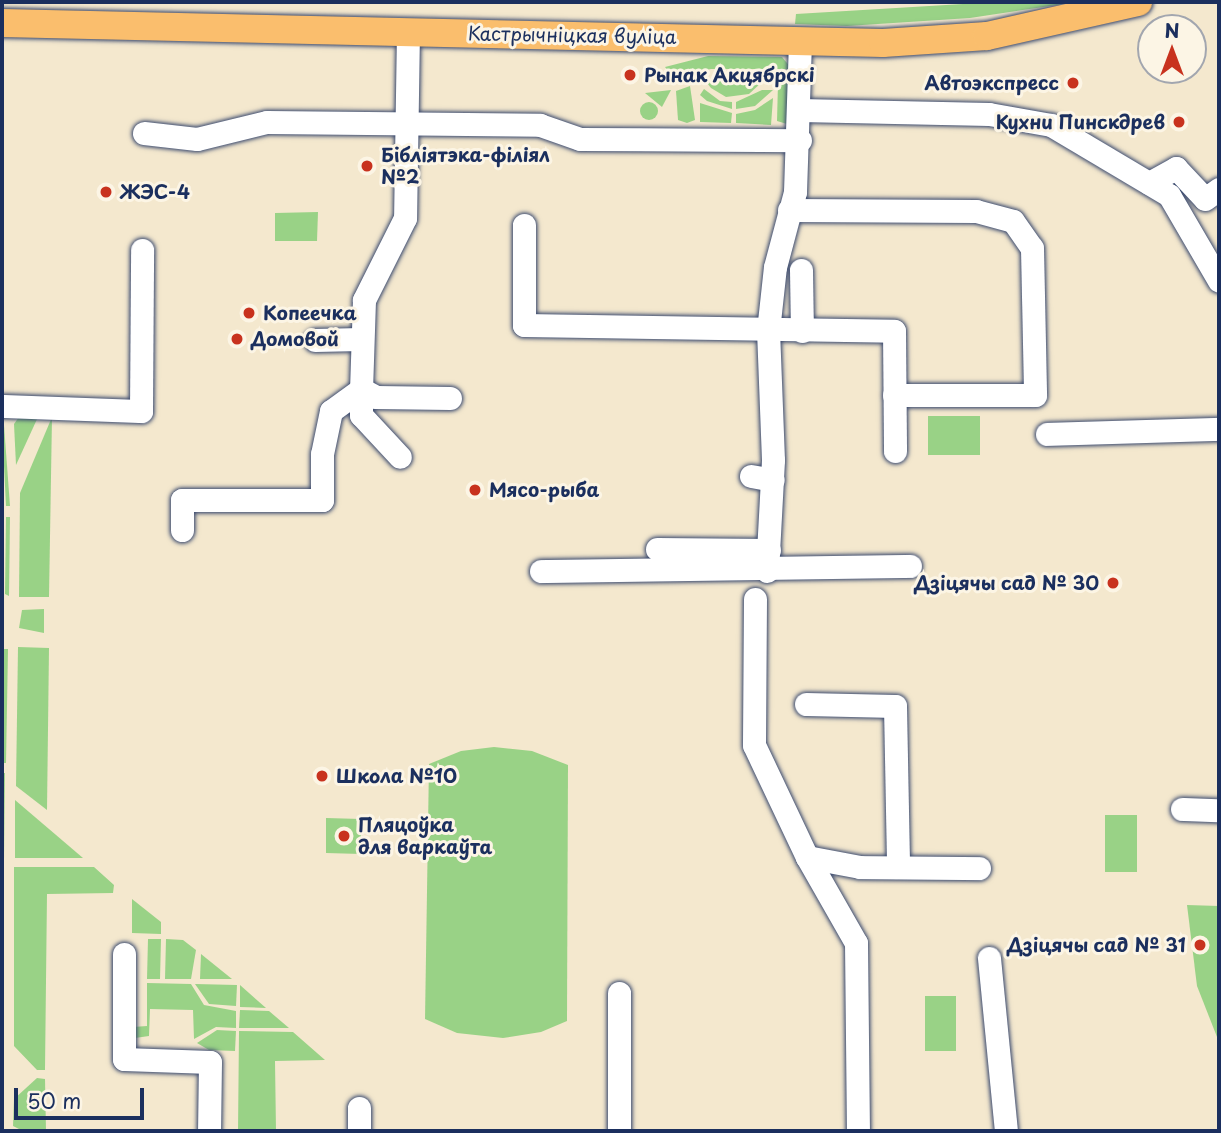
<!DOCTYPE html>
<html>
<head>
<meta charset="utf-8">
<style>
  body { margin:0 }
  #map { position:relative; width:1221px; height:1133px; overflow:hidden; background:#f4e8ce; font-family:"Playpen Sans",sans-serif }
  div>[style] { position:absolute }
  .green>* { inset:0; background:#99d286 }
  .round { border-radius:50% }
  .roads { filter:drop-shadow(0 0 2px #3c4b6f) drop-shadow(0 0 2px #3c4b6f) }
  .minor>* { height:23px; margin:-11.5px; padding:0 11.5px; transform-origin:11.5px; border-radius:11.5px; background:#fff }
  .major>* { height:28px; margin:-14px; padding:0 14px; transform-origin:14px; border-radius:14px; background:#fabe6d }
  .dots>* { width:19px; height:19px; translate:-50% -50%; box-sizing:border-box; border:4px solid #fcf5e5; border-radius:50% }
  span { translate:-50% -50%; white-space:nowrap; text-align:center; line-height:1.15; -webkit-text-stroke:6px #fcf5e5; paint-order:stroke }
  .street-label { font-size:19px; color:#1b2f5e }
  .poi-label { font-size:19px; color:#1b2f5e; font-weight:700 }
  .left { translate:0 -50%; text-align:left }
  .right { translate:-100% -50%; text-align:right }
  .frame { position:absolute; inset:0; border:4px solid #1b2f5e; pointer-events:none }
  .north { position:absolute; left:1137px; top:14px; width:70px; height:70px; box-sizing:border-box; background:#fcf5e5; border:2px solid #a2a6af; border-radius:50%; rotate:0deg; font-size:19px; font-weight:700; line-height:28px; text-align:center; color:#1b2f5e }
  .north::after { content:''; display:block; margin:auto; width:24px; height:32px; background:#c8321e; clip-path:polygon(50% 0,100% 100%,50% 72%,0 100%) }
  .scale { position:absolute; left:14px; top:1088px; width:130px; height:32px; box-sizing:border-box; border:4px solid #1b2f5e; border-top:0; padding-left:9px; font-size:21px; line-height:24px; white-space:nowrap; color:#1b2f5e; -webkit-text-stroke:5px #fcf5e5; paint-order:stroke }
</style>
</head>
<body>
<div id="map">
  <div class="green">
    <i style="clip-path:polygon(996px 2px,1077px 2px,970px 18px,847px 26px,795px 24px,796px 14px)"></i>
    <i style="clip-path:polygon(708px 56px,782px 57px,792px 69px,711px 69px,672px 76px,665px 67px)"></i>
    <i style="clip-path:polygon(712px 81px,762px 82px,749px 94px,726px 97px,711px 88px,707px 83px)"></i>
    <i style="clip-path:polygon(778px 83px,794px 84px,787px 124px,777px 121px)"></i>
    <i style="clip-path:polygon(690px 86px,695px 120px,687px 123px,678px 120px,676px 91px)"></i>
    <i style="clip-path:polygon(704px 89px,720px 101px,732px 102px,732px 109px,707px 101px,700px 95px)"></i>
    <i style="clip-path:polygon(671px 90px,662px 107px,645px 93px)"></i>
    <i style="clip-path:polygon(762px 90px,773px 90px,755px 106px,736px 109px,736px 102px)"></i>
    <i style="clip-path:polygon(773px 98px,771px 125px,736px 123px,736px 114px,755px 110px)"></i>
    <i class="round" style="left:640px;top:102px;width:18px;height:18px"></i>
    <i style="clip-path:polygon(700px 103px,732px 113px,731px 123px,700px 122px)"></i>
    <i style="clip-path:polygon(318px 212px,317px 241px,275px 241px,275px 213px)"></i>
    <i style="clip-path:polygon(928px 416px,980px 416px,980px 455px,928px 455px)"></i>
    <i style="clip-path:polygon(19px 417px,38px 417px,16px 465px,14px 424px)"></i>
    <i style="clip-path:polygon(52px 417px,49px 597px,19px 597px,20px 493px)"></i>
    <i style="clip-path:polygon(2px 425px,4px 425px,10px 506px,6px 506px)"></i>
    <i style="clip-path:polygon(6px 517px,10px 517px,9px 596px,5px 594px)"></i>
    <i style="clip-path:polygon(44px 609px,44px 633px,19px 628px,22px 610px)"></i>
    <i style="clip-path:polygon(18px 647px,49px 648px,47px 810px,16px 786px)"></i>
    <i style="clip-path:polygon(4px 649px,8px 649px,6px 763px,2px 763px)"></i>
    <i style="clip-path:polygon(494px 747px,532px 751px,568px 765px,567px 1021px,541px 1032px,503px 1038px,457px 1033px,425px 1019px,429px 764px,461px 751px)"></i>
    <i style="clip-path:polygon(2px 773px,5px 773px,4px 860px,2px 860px)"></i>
    <i style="clip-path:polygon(15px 800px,83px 858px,15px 858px)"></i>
    <i style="clip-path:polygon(1105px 815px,1137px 815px,1137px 872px,1105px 872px)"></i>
    <i style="clip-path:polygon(326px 818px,361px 819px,361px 854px,326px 853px)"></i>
    <i style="clip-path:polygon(14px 867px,94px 867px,114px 885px,113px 893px,47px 894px,45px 1070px,37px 1070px,14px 1046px)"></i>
    <i style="clip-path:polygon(132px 899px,161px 922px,161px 934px,132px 933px)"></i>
    <i style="clip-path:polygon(1187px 905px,1219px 906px,1219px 1042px,1197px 986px)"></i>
    <i style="clip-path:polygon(148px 939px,161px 939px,160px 979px,147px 979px)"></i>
    <i style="clip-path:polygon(166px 939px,183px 940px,196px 950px,191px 979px,165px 979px)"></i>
    <i style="clip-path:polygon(201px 954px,232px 979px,200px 979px)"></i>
    <i style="clip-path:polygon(147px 983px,191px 984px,204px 1005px,236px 1011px,236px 1028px,216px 1027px,194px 1039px,193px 1010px,150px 1009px,149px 1036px,135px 1038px,133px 1027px,147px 1026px)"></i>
    <i style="clip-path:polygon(195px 984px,237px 985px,236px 1006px,209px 1004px)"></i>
    <i style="clip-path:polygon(240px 985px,266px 1008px,240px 1007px)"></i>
    <i style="clip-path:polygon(925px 996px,956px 996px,956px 1051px,925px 1051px)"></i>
    <i style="clip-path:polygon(240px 1010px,269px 1011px,289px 1028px,239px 1028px)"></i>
    <i style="clip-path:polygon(217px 1030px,236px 1031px,235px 1051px,209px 1050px,197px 1043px)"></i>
    <i style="clip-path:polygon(239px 1031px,293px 1032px,325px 1060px,275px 1061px,276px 1131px,238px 1131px)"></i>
    <i style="clip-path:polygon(37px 1078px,45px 1079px,46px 1131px,23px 1131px,13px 1126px,14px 1099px)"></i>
  </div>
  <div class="roads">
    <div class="minor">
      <i style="left:408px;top:31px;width:187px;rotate:90.9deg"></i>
      <i style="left:405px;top:218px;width:92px;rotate:116.6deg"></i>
      <i style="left:364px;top:300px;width:89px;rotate:91.9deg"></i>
      <i style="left:361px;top:389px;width:17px;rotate:28deg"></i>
      <i style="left:376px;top:397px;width:74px;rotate:0.8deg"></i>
      <i style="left:799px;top:110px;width:190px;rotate:1.2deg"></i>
      <i style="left:989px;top:114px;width:63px;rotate:10.1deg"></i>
      <i style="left:1051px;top:125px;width:137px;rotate:30.7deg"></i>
      <i style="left:1169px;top:195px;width:99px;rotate:59.8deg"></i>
      <i style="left:144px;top:133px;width:53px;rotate:6.5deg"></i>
      <i style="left:197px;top:139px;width:72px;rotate:-13.7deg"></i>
      <i style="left:267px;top:122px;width:273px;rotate:0.6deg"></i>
      <i style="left:540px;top:125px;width:42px;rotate:19.3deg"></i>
      <i style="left:580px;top:139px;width:220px;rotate:0.3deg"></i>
      <i style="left:1149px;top:183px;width:31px;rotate:-29deg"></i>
      <i style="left:1176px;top:168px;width:42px;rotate:46.9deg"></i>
      <i style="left:1205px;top:199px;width:17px;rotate:-36deg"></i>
      <i style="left:789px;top:210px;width:187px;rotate:0.3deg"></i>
      <i style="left:976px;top:211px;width:38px;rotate:15deg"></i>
      <i style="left:1013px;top:221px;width:33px;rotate:55deg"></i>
      <i style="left:1032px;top:248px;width:147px;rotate:88.8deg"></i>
      <i style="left:1035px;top:395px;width:141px;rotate:180deg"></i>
      <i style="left:524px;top:225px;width:100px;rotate:90deg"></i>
      <i style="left:524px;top:325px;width:370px;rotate:0.9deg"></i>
      <i style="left:894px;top:331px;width:120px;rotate:89.5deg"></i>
      <i style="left:801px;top:270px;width:61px;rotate:89.1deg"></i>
      <i style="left:315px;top:340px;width:46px;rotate:-1.2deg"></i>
      <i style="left:361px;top:389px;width:26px;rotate:90deg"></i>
      <i style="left:361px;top:415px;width:57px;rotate:47.1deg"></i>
      <i style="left:2px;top:406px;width:139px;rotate:2.1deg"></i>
      <i style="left:141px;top:411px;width:161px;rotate:-89.6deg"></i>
      <i style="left:1047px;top:434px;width:172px;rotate:-1.7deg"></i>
      <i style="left:751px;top:476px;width:22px;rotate:10deg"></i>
      <i style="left:182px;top:530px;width:30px;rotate:-90deg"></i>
      <i style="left:182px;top:500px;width:140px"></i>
      <i style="left:322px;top:500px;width:46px;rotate:-90deg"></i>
      <i style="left:322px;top:454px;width:44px;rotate:-78.2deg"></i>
      <i style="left:331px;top:411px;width:37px;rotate:-36deg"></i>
      <i style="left:657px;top:549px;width:112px;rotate:0.5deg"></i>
      <i style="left:541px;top:571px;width:369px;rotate:-0.8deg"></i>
      <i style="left:767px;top:571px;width:111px;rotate:-86.9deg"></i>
      <i style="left:773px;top:460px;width:129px;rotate:-92.2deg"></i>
      <i style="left:768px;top:331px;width:64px;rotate:-83.8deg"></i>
      <i style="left:775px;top:267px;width:78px;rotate:-75.1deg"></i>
      <i style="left:795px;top:192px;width:150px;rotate:-88.1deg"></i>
      <i style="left:755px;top:599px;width:146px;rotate:90.4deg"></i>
      <i style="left:754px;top:745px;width:124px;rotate:64.7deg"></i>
      <i style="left:807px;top:857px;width:99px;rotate:60.3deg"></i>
      <i style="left:856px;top:943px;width:188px;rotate:89.4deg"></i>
      <i style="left:806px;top:704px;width:89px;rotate:1.3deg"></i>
      <i style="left:895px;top:706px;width:161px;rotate:88.9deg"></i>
      <i style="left:1182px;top:809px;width:37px;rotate:2deg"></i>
      <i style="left:807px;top:857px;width:54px;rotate:10.7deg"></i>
      <i style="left:860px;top:867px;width:119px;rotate:0.5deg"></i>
      <i style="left:124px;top:954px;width:105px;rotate:90deg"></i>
      <i style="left:124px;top:1059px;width:86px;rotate:2deg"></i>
      <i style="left:210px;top:1062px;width:69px;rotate:90.8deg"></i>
      <i style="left:989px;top:958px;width:174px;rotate:84.4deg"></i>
      <i style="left:359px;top:1108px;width:23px;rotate:90deg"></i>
      <i style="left:619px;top:1131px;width:138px;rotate:-90deg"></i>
    </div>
    <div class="major">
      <i style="left:2px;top:23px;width:881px;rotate:1.3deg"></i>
      <i style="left:883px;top:43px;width:104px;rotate:-3.9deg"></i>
      <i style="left:987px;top:36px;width:155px;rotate:-12.7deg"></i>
    </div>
  </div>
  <div class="dots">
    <i style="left:630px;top:75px;background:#c8321e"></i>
    <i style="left:1073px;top:83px;background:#c8321e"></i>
    <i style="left:1179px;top:122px;background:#c8321e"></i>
    <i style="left:367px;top:166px;background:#c8321e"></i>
    <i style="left:106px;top:192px;background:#c8321e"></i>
    <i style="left:249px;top:313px;background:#c8321e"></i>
    <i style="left:237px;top:339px;background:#c8321e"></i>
    <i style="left:475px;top:490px;background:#c8321e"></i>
    <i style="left:1113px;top:583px;background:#c8321e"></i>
    <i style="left:322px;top:776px;background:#c8321e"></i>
    <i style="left:344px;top:836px;background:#c8321e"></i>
    <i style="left:1200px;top:945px;background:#c8321e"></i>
  </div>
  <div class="street-label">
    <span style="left:572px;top:35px;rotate:1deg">Кастрычніцкая вуліца</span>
  </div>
  <div class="poi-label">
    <span class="left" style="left:644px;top:75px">Рынак Акцябрскі</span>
    <span class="right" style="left:1059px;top:83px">Автоэкспресс</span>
    <span class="right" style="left:1165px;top:122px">Кухни Пинскдрев</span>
    <span class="left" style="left:381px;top:166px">Бібліятэка-філіял<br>№2</span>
    <span class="left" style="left:120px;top:192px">ЖЭС-4</span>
    <span class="left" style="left:263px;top:313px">Копеечка</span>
    <span class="left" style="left:251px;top:339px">Домовой</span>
    <span class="left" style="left:489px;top:490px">Мясо-рыба</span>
    <span class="right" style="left:1099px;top:583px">Дзіцячы сад № 30</span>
    <span class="left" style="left:336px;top:776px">Школа №10</span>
    <span class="left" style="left:358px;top:836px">Пляцоўка<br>для варкаўта</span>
    <span class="right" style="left:1186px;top:945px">Дзіцячы сад № 31</span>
  </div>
  <div class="frame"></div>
  <div class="north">N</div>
  <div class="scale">50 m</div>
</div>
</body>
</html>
